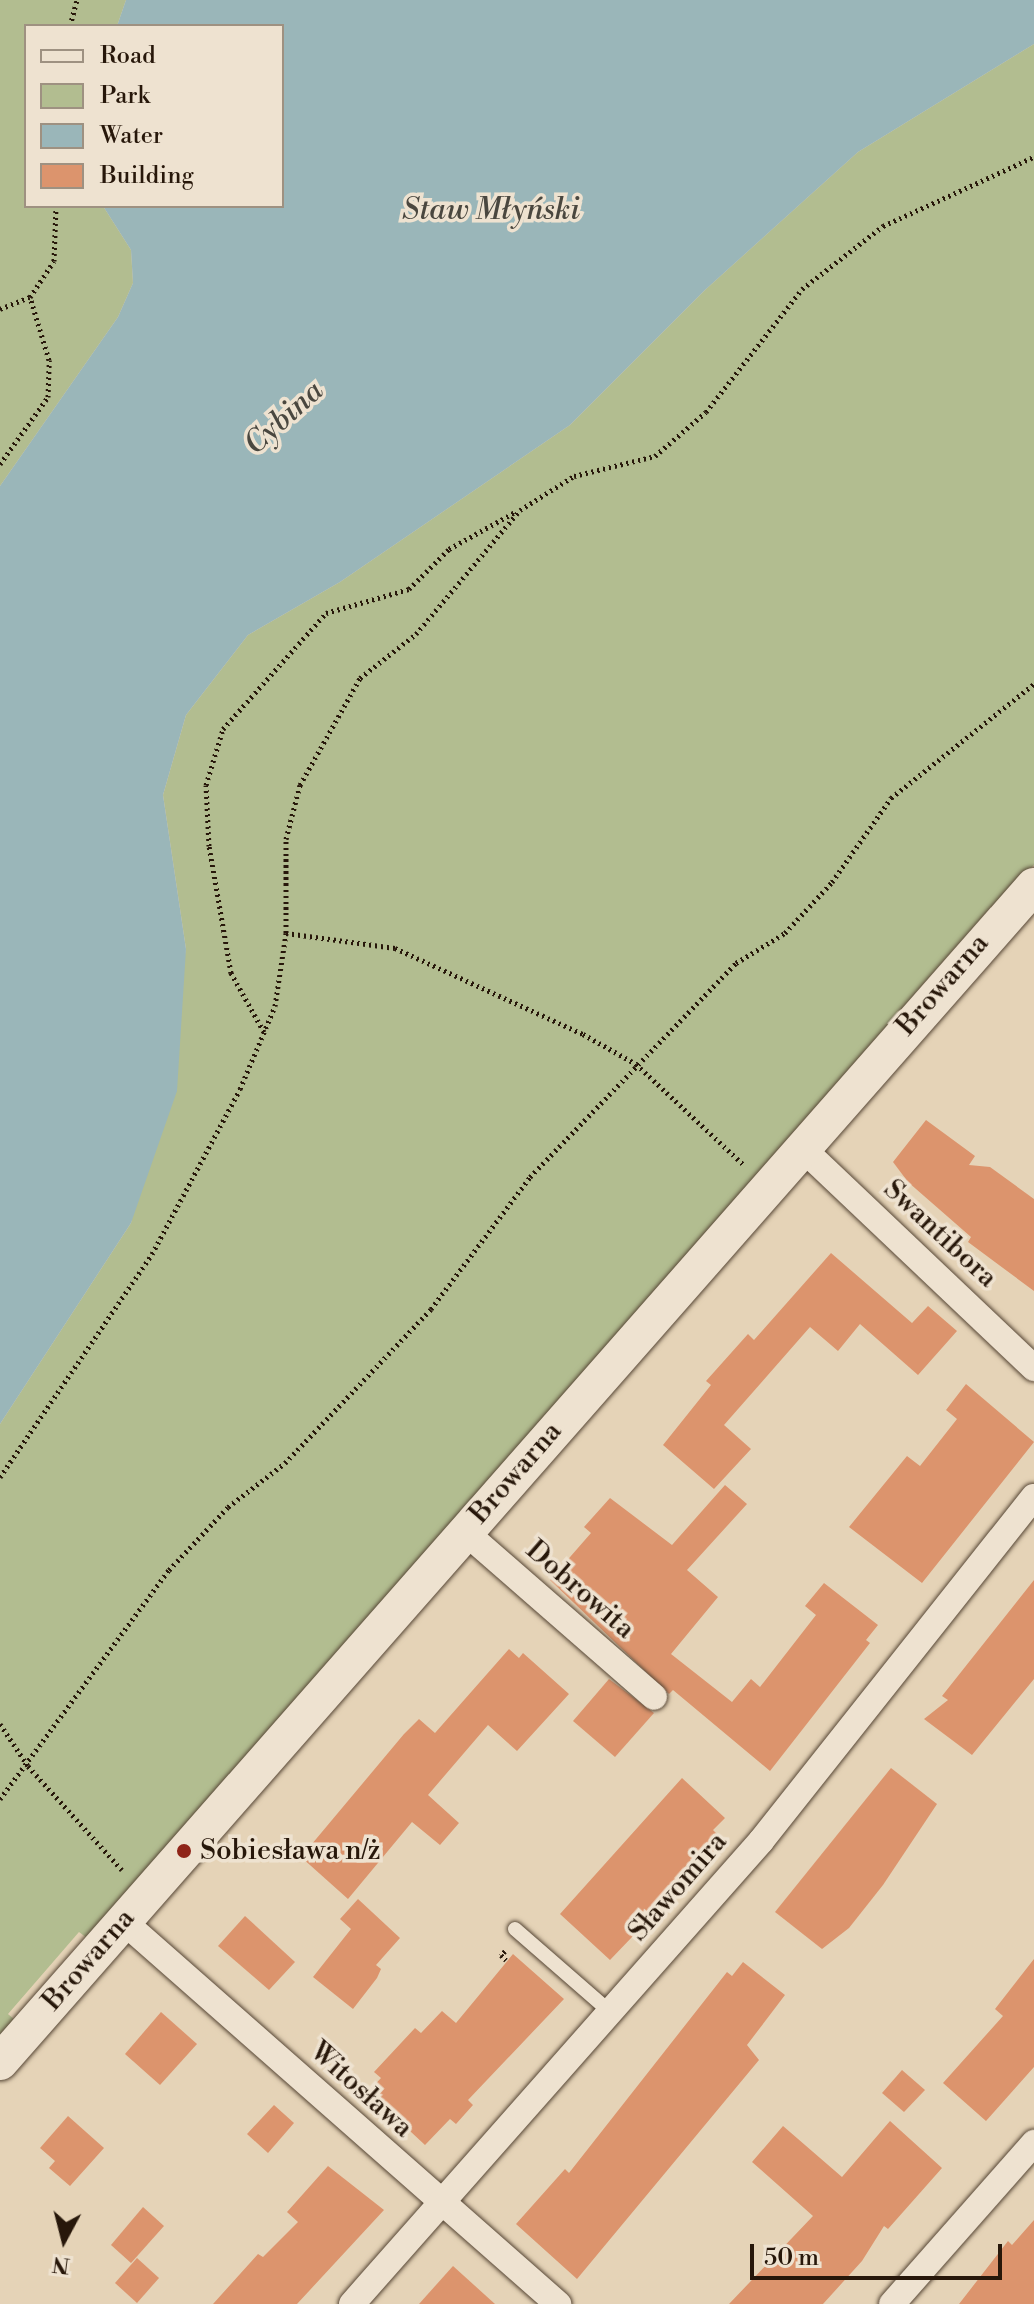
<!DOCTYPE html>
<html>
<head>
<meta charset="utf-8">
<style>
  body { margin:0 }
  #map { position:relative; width:1034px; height:2304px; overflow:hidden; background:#e5d3b7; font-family:"Libre Bodoni",serif }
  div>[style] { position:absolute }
  .green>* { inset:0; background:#b2bd90 }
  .water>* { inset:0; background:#9ab6b9 }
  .building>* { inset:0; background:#dc946d }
  .path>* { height:5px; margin-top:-2.5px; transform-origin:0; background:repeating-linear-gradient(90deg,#27170a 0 2px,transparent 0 6px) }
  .roads { filter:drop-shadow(0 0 2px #564635) drop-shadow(0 0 2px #564635) }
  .lane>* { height:14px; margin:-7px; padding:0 7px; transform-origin:7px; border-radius:7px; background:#eee2d0 }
  .street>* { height:26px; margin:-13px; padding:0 13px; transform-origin:13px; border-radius:13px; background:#eee2d0 }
  .secondary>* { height:36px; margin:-18px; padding:0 18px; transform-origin:18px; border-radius:18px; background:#eee2d0 }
  .dots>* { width:22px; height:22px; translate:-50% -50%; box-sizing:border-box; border:4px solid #eee2d0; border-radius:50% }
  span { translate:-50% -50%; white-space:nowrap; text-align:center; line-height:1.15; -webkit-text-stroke:7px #eee2d0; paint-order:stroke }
  .street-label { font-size:28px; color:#27170a }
  .poi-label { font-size:28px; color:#27170a }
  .left { translate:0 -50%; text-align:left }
  .water-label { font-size:30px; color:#4a473f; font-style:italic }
  .legend { position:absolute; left:24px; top:24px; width:260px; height:184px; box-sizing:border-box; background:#eee2d0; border:2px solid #9e9181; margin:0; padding:10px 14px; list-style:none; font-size:24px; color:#27170a }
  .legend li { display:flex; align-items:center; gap:16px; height:40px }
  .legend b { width:40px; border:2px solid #9e9181 }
  .north { position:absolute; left:24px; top:2200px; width:80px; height:80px; -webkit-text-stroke:6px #eee2d0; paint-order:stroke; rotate:187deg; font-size:22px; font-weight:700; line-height:32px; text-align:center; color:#27170a }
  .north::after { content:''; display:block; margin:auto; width:28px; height:36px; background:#27170a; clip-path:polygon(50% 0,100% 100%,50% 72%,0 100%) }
  .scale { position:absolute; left:750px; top:2244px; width:252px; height:36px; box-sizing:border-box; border:4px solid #27170a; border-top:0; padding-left:10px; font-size:24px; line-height:28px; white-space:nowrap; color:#27170a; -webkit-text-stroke:6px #eee2d0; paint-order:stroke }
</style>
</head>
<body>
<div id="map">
  <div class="green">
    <i style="clip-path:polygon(0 0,126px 0,117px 26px,26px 26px,26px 206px,103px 206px,131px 250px,133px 283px,118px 317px,0 486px)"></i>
    <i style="clip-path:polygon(1034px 44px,1034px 865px,990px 908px,87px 1938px,79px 1932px,8px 2014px,16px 2021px,0 2038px,0 1424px,131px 1223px,186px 949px,163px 795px,186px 715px,248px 635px,340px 582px,570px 425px,705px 290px,858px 152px)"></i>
  </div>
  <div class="water">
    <i style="clip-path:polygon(126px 0,1034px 0,1034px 44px,858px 152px,705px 290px,570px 425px,340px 582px,248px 635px,186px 715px,163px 795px,186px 949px,177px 1091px,131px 1223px,0 1424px,0 486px,118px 317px,133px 283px,131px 250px,103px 206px,282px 206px,282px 26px,117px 26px)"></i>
  </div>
  <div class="building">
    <i style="clip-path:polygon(926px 1120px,975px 1156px,969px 1165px,990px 1167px,1034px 1199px,1034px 1291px,968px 1242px,971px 1237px,908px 1182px,893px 1162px)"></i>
    <i style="clip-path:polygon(831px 1253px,912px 1323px,928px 1306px,957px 1331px,918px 1375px,860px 1324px,838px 1351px,810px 1327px,724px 1425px,751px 1449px,714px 1489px,663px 1445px,711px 1385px,706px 1381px,748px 1334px,754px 1340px)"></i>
    <i style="clip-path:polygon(966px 1384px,1034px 1442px,922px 1583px,849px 1527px,907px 1456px,920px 1466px,957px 1419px,946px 1410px)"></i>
    <i style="clip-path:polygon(725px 1485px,747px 1504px,687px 1570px,718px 1597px,671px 1654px,732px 1702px,751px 1679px,760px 1687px,816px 1615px,805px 1606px,824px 1583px,878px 1625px,866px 1640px,870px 1643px,770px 1771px,673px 1690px,669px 1694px,550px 1580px,591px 1533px,584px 1527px,610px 1498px,672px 1545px)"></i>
    <i style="clip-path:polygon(1034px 1580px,1034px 1679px,972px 1755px,924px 1719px,948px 1700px,942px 1696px)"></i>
    <i style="clip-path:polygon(509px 1649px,519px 1658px,523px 1653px,569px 1694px,517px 1751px,488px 1725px,428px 1795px,459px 1823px,440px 1845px,412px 1822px,348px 1899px,301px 1857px,404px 1734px,419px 1719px,435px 1733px)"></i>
    <i style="clip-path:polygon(609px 1679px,654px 1713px,615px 1757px,573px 1721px)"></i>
    <i style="clip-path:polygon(891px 1768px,937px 1804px,883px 1885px,849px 1928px,822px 1949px,775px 1912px)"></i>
    <i style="clip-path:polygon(682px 1778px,725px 1818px,713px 1830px,724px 1841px,610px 1960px,560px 1914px)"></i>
    <i style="clip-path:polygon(358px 1899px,400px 1938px,376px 1965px,381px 1969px,377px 1978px,353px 2009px,313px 1977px,351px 1929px,340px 1919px)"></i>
    <i style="clip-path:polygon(245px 1916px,295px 1962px,269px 1990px,218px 1946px)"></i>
    <i style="clip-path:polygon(513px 1954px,564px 1999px,468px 2100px,473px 2105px,456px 2124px,450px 2119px,425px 2145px,368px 2092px,381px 2078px,374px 2072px,415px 2028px,421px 2033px,442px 2011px,456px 2023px)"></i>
    <i style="clip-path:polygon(1034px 1959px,1034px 2067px,986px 2121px,943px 2083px,1003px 2016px,995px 2009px)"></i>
    <i style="clip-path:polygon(743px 1962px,785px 1995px,747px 2045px,759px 2060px,577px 2279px,516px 2224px,565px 2169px,569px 2173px,727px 1972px,732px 1976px)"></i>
    <i style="clip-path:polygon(161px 2012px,197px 2044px,160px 2085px,125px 2054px)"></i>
    <i style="clip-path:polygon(902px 2070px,925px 2090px,904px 2112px,882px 2093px)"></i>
    <i style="clip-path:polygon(274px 2105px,294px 2123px,268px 2153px,247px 2134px)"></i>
    <i style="clip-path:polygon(68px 2116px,104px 2148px,70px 2186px,49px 2168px,55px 2161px,40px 2148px)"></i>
    <i style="clip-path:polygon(890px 2121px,942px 2168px,888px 2229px,884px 2226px,862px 2261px,823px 2304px,729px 2304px,813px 2216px,752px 2162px,783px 2126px,842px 2177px)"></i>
    <i style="clip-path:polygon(328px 2166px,384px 2210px,297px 2304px,213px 2304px,258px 2254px,263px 2257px,298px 2222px,287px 2212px)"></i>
    <i style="clip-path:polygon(143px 2207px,164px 2226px,131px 2263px,111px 2245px)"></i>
    <i style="clip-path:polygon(1034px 2220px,1034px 2304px,959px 2304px,1008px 2241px,1012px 2245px)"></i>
    <i style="clip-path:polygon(137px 2258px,159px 2278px,137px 2303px,115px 2283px)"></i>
    <i style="clip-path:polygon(453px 2266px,495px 2304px,419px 2304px)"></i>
  </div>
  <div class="path">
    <i style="left:70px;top:26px;width:27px;rotate:-75deg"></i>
    <i style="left:0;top:309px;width:32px;rotate:-22deg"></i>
    <i style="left:30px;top:297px;width:43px;rotate:-56.3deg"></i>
    <i style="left:54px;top:261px;width:55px;rotate:-87.9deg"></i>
    <i style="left:0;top:464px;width:82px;rotate:-54.4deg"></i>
    <i style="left:48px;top:397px;width:37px;rotate:-88deg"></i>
    <i style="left:49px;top:360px;width:66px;rotate:-106.8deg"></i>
    <i style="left:286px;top:933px;width:110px;rotate:7.8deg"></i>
    <i style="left:395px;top:948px;width:207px;rotate:24.6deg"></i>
    <i style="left:583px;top:1034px;width:61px;rotate:29.5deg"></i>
    <i style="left:636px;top:1064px;width:146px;rotate:43.1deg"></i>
    <i style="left:264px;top:1032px;width:68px;rotate:-119.2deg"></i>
    <i style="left:231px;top:973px;width:129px;rotate:-99.8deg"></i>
    <i style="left:209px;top:846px;width:61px;rotate:-92.8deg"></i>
    <i style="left:206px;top:785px;width:59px;rotate:-73.1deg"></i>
    <i style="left:223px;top:729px;width:155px;rotate:-48.4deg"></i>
    <i style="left:326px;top:613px;width:86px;rotate:-16.1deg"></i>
    <i style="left:409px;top:589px;width:57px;rotate:-45deg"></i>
    <i style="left:449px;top:549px;width:76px;rotate:-29.3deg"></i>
    <i style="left:0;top:1477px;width:270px;rotate:-55.7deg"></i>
    <i style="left:152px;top:1254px;width:187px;rotate:-61.9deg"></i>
    <i style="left:240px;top:1089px;width:90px;rotate:-67.1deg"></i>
    <i style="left:275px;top:1006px;width:74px;rotate:-81.4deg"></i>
    <i style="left:286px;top:933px;width:94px;rotate:-90deg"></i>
    <i style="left:286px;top:839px;width:56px;rotate:-75.5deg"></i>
    <i style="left:300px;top:785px;width:123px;rotate:-60.7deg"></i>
    <i style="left:360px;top:678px;width:71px;rotate:-38.2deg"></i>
    <i style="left:416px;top:634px;width:162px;rotate:-50deg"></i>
    <i style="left:520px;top:510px;width:64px;rotate:-32.2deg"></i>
    <i style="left:574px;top:476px;width:83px;rotate:-13.9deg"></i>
    <i style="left:655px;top:456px;width:67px;rotate:-40.8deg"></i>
    <i style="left:706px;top:412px;width:156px;rotate:-52deg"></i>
    <i style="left:802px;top:289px;width:103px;rotate:-37.9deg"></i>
    <i style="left:883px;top:226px;width:166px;rotate:-24.6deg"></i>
    <i style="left:0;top:1724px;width:50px;rotate:56.3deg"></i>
    <i style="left:28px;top:1766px;width:140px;rotate:47.9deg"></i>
    <i style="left:0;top:1799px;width:285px;rotate:-53.6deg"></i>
    <i style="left:169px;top:1570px;width:86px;rotate:-46.9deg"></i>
    <i style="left:228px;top:1507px;width:72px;rotate:-37.7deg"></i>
    <i style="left:285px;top:1463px;width:212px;rotate:-46.5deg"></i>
    <i style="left:431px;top:1309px;width:165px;rotate:-53.1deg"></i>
    <i style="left:530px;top:1177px;width:297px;rotate:-46.1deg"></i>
    <i style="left:736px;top:963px;width:57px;rotate:-31.5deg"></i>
    <i style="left:785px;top:933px;width:69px;rotate:-47.3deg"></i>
    <i style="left:832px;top:882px;width:103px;rotate:-54.9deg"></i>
    <i style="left:891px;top:798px;width:183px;rotate:-38.6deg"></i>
    <i style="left:505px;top:1951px;width:6px;rotate:135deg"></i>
    <i style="left:501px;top:1955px;width:7px;rotate:45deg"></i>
  </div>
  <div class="roads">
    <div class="lane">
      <i style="left:515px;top:1929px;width:126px;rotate:41.1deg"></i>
    </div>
    <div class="street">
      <i style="left:801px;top:1147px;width:321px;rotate:43.5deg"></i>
      <i style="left:464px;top:1531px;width:252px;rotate:41.1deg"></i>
      <i style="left:123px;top:1921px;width:580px;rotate:41.36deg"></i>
      <i style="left:352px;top:2304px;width:618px;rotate:-48.54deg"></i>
      <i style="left:761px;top:1841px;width:439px;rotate:-51.6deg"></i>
      <i style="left:892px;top:2304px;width:215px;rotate:-48.6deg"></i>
    </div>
    <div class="secondary">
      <i style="left:0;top:2062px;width:1566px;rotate:-48.68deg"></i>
    </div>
  </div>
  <div class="dots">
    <i style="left:184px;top:1851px;background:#8f2418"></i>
  </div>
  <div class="street-label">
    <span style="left:943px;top:985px;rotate:-49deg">Browarna</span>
    <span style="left:940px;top:1234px;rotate:43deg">Swantibora</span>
    <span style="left:516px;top:1473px;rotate:-49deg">Browarna</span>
    <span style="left:580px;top:1590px;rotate:41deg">Dobrowita</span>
    <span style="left:678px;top:1887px;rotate:-49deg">Sławomira</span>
    <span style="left:89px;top:1960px;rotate:-49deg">Browarna</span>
    <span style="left:361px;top:2090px;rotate:42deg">Witosława</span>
  </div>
  <div class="poi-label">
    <span class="left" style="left:200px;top:1851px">Sobiesława n/ż</span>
  </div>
  <div class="water-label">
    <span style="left:491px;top:210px">Staw Młyński</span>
    <span style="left:284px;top:418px;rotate:-42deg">Cybina</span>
  </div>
  <ul class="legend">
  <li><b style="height:10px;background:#eee2d0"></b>Road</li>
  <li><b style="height:22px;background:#b2bd90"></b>Park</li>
  <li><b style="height:22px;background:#9ab6b9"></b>Water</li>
  <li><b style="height:22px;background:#dc946d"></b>Building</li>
  </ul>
  <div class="north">N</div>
  <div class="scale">50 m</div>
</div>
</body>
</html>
